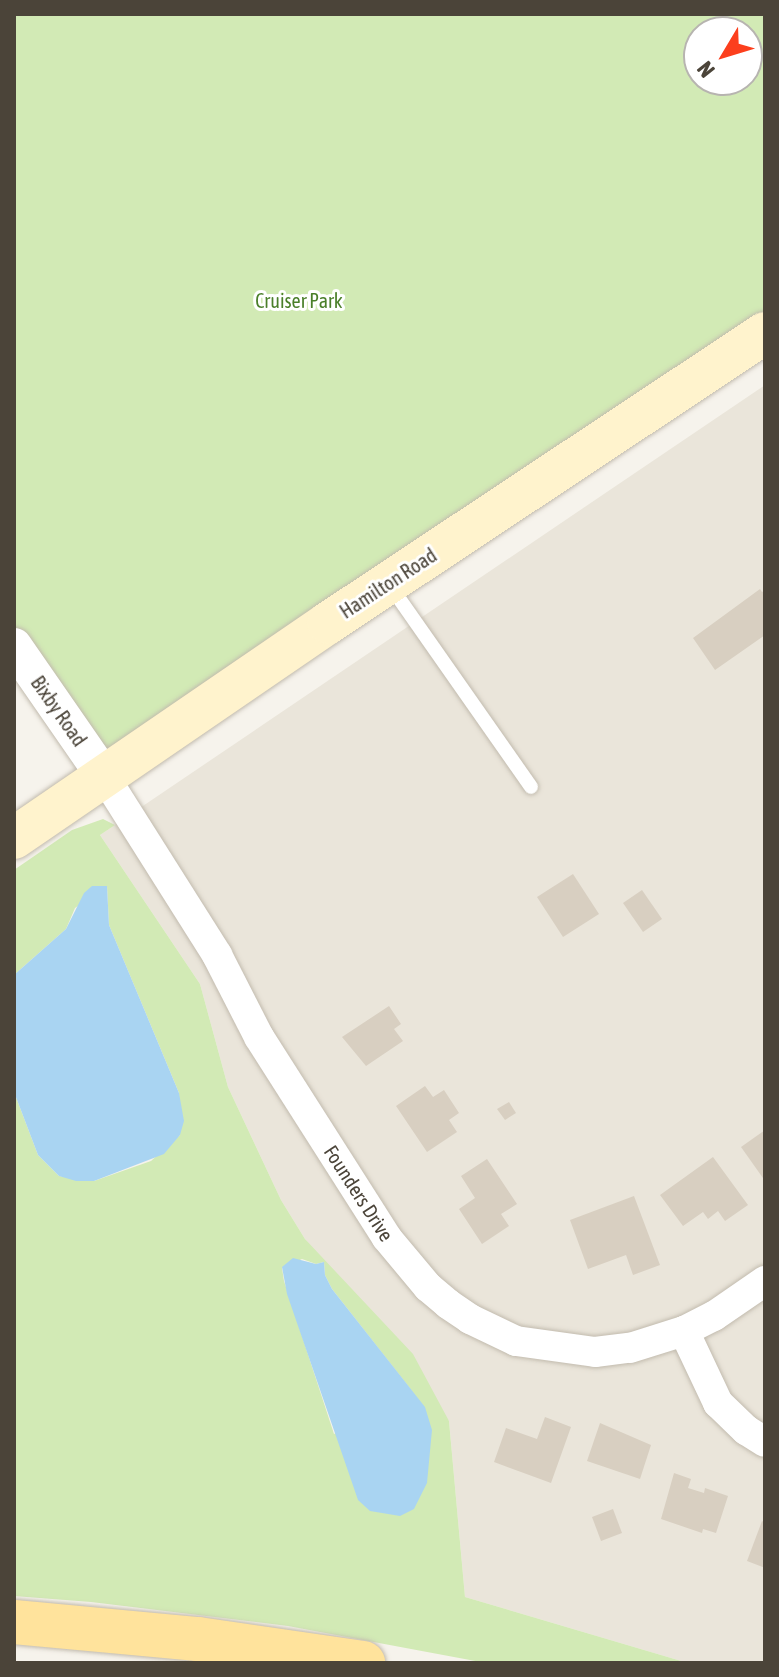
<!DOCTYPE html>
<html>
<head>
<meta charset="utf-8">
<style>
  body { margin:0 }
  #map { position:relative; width:779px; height:1677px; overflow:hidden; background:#f6f3ec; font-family:"Asap Condensed",sans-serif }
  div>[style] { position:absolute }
  .residential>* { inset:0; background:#eae5da }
  .green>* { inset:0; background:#d2eab5 }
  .water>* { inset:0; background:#a9d4f2 }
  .building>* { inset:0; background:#d8cfc1 }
  .roads { filter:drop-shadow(0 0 2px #c2bbae) drop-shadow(0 0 2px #c2bbae) }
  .service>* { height:14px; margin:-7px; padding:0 7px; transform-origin:7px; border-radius:7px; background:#fff }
  .minor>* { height:30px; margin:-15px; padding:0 15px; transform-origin:15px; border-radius:15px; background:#fff }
  .tertiary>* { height:36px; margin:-18px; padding:0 18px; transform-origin:18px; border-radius:18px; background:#fff }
  .secondary>* { height:42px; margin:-21px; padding:0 21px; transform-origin:21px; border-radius:21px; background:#fff3cd }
  .primary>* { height:44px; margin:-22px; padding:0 22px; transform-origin:22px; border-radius:22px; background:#ffe39c }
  span { translate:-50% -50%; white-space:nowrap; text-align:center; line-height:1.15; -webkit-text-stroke:6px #fff; paint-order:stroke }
  .park-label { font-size:20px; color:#4a7f2a }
  .street-label { font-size:20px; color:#4b4439 }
  .frame { position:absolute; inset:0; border:16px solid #4b4439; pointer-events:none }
  .north { position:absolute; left:683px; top:16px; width:80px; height:80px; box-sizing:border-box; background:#fff; border:2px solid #b7b4b0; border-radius:50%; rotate:232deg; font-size:22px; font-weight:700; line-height:32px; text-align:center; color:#4b4439 }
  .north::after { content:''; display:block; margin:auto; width:28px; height:36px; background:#fc3f1d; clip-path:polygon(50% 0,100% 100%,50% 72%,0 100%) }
</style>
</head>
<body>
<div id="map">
  <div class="residential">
    <i style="clip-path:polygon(765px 385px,765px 1663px,688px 1663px,465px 1597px,449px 1421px,305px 1239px,281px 1200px,228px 1087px,200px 984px,100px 835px)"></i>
  </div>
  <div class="green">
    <i style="clip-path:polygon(evenodd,14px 14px,765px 14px,765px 333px,104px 776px,14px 646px,14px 14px,699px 32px,747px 32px,747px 80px,699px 80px,699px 32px)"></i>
    <i style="clip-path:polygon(evenodd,103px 819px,115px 825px,100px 835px,200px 984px,228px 1087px,281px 1200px,305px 1239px,413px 1354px,449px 1421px,465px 1597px,688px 1663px,486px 1663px,288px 1626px,91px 1602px,14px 1596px,14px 1092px,38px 1155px,59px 1176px,94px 1181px,151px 1161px,180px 1135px,179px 1093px,109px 925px,107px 886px,75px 908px,66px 929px,14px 975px,14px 870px,72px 830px,103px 819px,302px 1259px,316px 1264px,324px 1262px,325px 1275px,332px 1289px,412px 1391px,334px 1434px,284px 1281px,282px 1268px,302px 1259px)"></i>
  </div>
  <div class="water">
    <i style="clip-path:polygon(92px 886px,107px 886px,109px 925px,179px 1093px,184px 1121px,180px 1135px,164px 1154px,94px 1181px,76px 1181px,59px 1176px,38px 1155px,14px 1092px,14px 975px,66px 929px,84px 893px)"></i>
    <i style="clip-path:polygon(293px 1258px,316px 1264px,324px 1262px,325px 1275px,332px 1289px,425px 1407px,432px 1430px,427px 1483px,414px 1509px,400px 1516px,370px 1511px,358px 1500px,287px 1294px,282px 1267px)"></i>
  </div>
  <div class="building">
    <i style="clip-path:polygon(760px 589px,762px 592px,765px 590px,765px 635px,715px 670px,693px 638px)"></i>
    <i style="clip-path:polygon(573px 874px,599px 914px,563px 937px,537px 897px)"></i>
    <i style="clip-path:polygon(642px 890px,662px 919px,643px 932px,623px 903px)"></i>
    <i style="clip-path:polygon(389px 1006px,401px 1024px,394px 1029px,403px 1041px,366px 1066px,342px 1037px)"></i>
    <i style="clip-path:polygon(425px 1086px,433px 1097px,444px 1090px,459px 1113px,449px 1120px,457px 1132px,427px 1152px,396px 1106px)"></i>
    <i style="clip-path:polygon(509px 1102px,516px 1113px,505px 1120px,497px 1109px)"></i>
    <i style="clip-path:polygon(765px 1130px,765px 1181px,741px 1147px)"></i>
    <i style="clip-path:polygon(713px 1157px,748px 1205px,725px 1221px,718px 1211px,708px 1219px,703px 1212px,683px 1226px,660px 1195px)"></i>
    <i style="clip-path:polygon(487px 1159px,517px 1204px,501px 1214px,509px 1226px,482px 1244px,459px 1209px,475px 1198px,461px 1176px)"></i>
    <i style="clip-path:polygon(634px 1196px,660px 1265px,633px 1275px,626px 1255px,588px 1269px,570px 1220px)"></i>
    <i style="clip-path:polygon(545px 1417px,571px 1427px,551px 1483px,494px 1462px,506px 1428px,537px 1439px)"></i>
    <i style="clip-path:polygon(600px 1423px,651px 1445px,640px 1479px,587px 1461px)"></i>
    <i style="clip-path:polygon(674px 1473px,691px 1479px,688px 1488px,704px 1493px,705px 1488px,728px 1496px,716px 1533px,703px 1529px,702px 1533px,661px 1519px)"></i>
    <i style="clip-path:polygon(613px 1509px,622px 1533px,601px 1541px,592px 1517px)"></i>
    <i style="clip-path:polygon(762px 1521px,765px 1523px,765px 1568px,747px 1561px)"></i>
  </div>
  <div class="roads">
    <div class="service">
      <i style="left:391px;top:587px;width:244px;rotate:55deg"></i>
    </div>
    <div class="minor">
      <i style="left:104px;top:776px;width:212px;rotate:57.7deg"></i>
      <i style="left:217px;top:955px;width:92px;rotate:62.9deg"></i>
      <i style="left:259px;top:1037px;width:238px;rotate:57.5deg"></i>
      <i style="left:387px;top:1238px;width:64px;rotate:50.1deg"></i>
      <i style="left:428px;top:1287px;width:26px;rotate:40deg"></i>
      <i style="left:448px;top:1304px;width:27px;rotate:34deg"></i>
      <i style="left:470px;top:1319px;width:51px;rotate:25.6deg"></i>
      <i style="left:516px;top:1341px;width:80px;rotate:7.9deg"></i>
      <i style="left:595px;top:1352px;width:35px;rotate:-7deg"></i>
      <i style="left:630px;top:1348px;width:57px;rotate:-17.5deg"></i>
      <i style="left:684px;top:1331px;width:34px;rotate:-27deg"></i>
      <i style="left:714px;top:1316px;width:62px;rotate:-34.5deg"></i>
      <i style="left:684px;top:1331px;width:80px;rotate:64.7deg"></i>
      <i style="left:718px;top:1403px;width:39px;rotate:44deg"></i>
      <i style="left:746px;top:1430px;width:22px;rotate:32deg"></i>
    </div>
    <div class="tertiary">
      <i style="left:14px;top:646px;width:158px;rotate:55.3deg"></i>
    </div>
    <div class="secondary">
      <i style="left:14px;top:838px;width:381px;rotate:-34.4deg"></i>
      <i style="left:328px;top:623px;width:524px;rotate:-33.57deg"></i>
    </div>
    <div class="primary">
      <i style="left:14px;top:1622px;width:185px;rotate:5.3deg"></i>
      <i style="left:198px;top:1639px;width:167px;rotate:8.3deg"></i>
    </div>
  </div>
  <div class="park-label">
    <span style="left:299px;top:300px">Cruiser Park</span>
  </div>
  <div class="street-label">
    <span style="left:388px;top:583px;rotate:-33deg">Hamilton Road</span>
    <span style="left:59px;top:711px;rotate:55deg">Bixby Road</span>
    <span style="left:359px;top:1193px;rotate:57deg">Founders Drive</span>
  </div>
  <div class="frame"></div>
  <div class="north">N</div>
</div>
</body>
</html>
